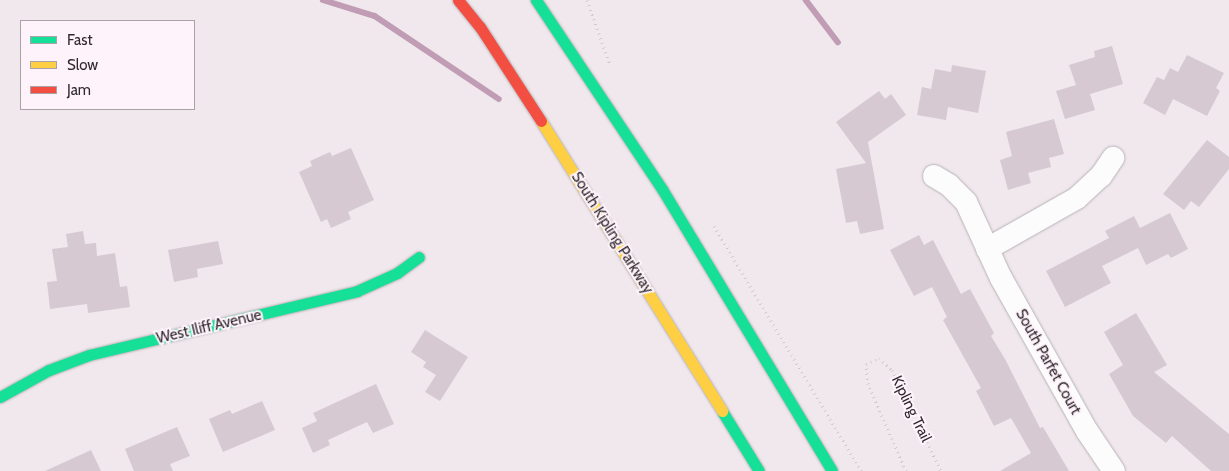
<!DOCTYPE html>
<html>
<head>
<meta charset="utf-8">
<style>
  body { margin:0 }
  #map { position:relative; width:1229px; height:471px; overflow:hidden; background:#f0e8ed; font-family:Cabin,sans-serif }
  div>[style] { position:absolute }
  .stream>* { height:5.5px; margin:-2.75px; padding:0 2.75px; transform-origin:2.75px; border-radius:2.75px; background:#c09cb5 }
  .building>* { inset:0; background:#d6c9d2 }
  .path>* { height:3px; margin-top:-1.5px; transform-origin:0; background:repeating-linear-gradient(90deg,#cdcbcd 0 1px,transparent 0 5px) }
  .roads { filter:drop-shadow(0 0 1px #b8b2b6) drop-shadow(0 0 1px #b8b2b6) }
  .street>* { height:22px; margin:-11px; padding:0 11px; transform-origin:11px; border-radius:11px; background:#fdfcfc }
  .fast>* { height:11px; margin:-5.5px; padding:0 5.5px; transform-origin:5.5px; border-radius:5.5px; background:#16e098 }
  .slow>* { height:11px; margin:-5.5px; padding:0 5.5px; transform-origin:5.5px; border-radius:5.5px; background:#ffcf43 }
  .jam>* { height:11px; margin:-5.5px; padding:0 5.5px; transform-origin:5.5px; border-radius:5.5px; background:#f24e42 }
  span { translate:-50% -50%; white-space:nowrap; text-align:center; line-height:1.15; -webkit-text-stroke:4px #fef3fa; paint-order:stroke }
  .street-label { font-size:15px; color:#2e292c }
  .legend { position:absolute; left:20px; top:20px; width:175px; height:90px; box-sizing:border-box; background:#fef3fa; border:1px solid #aba2a8; margin:0; padding:6px 9px; list-style:none; font-size:15px; color:#2e292c }
  .legend li { display:flex; align-items:center; gap:10px; height:25px }
  .legend b { width:25px; border:1px solid #aba2a8 }
</style>
</head>
<body>
<div id="map">
  <div class="stream">
    <i style="left:323px;top:0;width:54px;rotate:17.1deg"></i>
    <i style="left:375px;top:16px;width:149px;rotate:33.8deg"></i>
    <i style="left:806px;top:0;width:53px;rotate:52.7deg"></i>
  </div>
  <div class="building">
    <i style="clip-path:polygon(1112px 46px,1123px 84px,1090px 94px,1095px 110px,1065px 119px,1056px 91px,1076px 85px,1069px 65px,1095px 57px,1094px 51px)"></i>
    <i style="clip-path:polygon(1187px 55px,1224px 73px,1216px 88px,1220px 91px,1207px 116px,1173px 99px,1165px 115px,1143px 103px,1157px 77px,1164px 80px,1170px 68px,1178px 72px)"></i>
    <i style="clip-path:polygon(952px 65px,986px 71px,978px 113px,948px 107px,946px 120px,917px 115px,922px 87px,931px 89px,935px 69px,951px 72px)"></i>
    <i style="clip-path:polygon(879px 91px,885px 99px,891px 94px,906px 115px,868px 142px,884px 229px,860px 234px,857px 221px,846px 223px,836px 169px,866px 163px,836px 122px)"></i>
    <i style="clip-path:polygon(1054px 119px,1064px 154px,1049px 158px,1051px 167px,1028px 173px,1031px 183px,1008px 190px,1000px 160px,1012px 156px,1006px 132px)"></i>
    <i style="clip-path:polygon(1207px 140px,1229px 157px,1229px 169px,1199px 207px,1191px 201px,1184px 210px,1163px 194px)"></i>
    <i style="clip-path:polygon(351px 148px,374px 200px,348px 212px,351px 219px,331px 228px,327px 219px,321px 222px,299px 172px,312px 166px,310px 161px,330px 152px,332px 156px)"></i>
    <i style="clip-path:polygon(1170px 213px,1188px 249px,1171px 258px,1168px 254px,1146px 265px,1138px 248px,1102px 266px,1111px 283px,1065px 307px,1046px 271px,1109px 238px,1105px 231px,1134px 216px,1140px 228px)"></i>
    <i style="clip-path:polygon(83px 231px,85px 244px,96px 243px,97px 256px,115px 253px,120px 287px,127px 286px,130px 307px,88px 313px,87px 304px,50px 309px,47px 282px,57px 281px,52px 249px,68px 247px,66px 234px)"></i>
    <i style="clip-path:polygon(919px 235px,924px 245px,933px 240px,961px 294px,970px 289px,994px 333px,991px 336px,1005px 359px,1040px 428px,1043px 427px,1069px 471px,1000px 471px,1031px 453px,1011px 418px,994px 426px,976px 391px,981px 388px,943px 320px,947px 317px,932px 287px,914px 296px,890px 250px)"></i>
    <i style="clip-path:polygon(218px 241px,223px 264px,197px 269px,198px 277px,174px 282px,168px 250px)"></i>
    <i style="clip-path:polygon(1136px 313px,1167px 365px,1154px 372px,1229px 434px,1229px 471px,1211px 471px,1172px 436px,1166px 443px,1133px 416px,1109px 374px,1123px 365px,1104px 332px)"></i>
    <i style="clip-path:polygon(425px 330px,468px 357px,440px 401px,425px 392px,436px 375px,423px 367px,426px 362px,411px 352px)"></i>
    <i style="clip-path:polygon(376px 384px,394px 424px,373px 433px,367px 422px,328px 440px,330px 445px,313px 453px,302px 428px,317px 421px,313px 413px)"></i>
    <i style="clip-path:polygon(262px 401px,275px 430px,223px 452px,209px 419px,230px 410px,232px 414px)"></i>
    <i style="clip-path:polygon(177px 427px,190px 456px,170px 464px,173px 471px,134px 471px,125px 449px)"></i>
    <i style="clip-path:polygon(91px 450px,101px 471px,45px 471px)"></i>
  </div>
  <div class="path">
    <i style="left:587px;top:0;width:69px;rotate:70.5deg"></i>
    <i style="left:714px;top:226px;width:286px;rotate:59deg"></i>
    <i style="left:906px;top:471px;width:95px;rotate:-113.6deg"></i>
    <i style="left:868px;top:384px;width:20px;rotate:-96deg"></i>
    <i style="left:866px;top:364px;width:14px;rotate:-25deg"></i>
    <i style="left:879px;top:358px;width:18px;rotate:43deg"></i>
    <i style="left:892px;top:370px;width:112px;rotate:64.1deg"></i>
  </div>
  <div class="roads">
    <div class="street">
      <i style="left:934px;top:176px;width:17px;rotate:31deg"></i>
      <i style="left:949px;top:185px;width:24px;rotate:45deg"></i>
      <i style="left:966px;top:202px;width:84px;rotate:65.3deg"></i>
      <i style="left:1001px;top:278px;width:176px;rotate:60.7deg"></i>
      <i style="left:1087px;top:431px;width:48px;rotate:56deg"></i>
      <i style="left:987px;top:249px;width:103px;rotate:-29.5deg"></i>
      <i style="left:1077px;top:198px;width:33px;rotate:-43deg"></i>
      <i style="left:1101px;top:176px;width:22px;rotate:-56deg"></i>
    </div>
    <div class="fast">
      <i style="left:536px;top:0;width:227px;rotate:56.3deg"></i>
      <i style="left:662px;top:189px;width:329px;rotate:58.9deg"></i>
      <i style="left:0;top:397px;width:56px;rotate:-28.9deg"></i>
      <i style="left:49px;top:370px;width:43px;rotate:-20.6deg"></i>
      <i style="left:89px;top:355px;width:276px;rotate:-13.4deg"></i>
      <i style="left:357px;top:291px;width:44px;rotate:-24.2deg"></i>
      <i style="left:397px;top:273px;width:27px;rotate:-36deg"></i>
      <i style="left:722px;top:411px;width:70px;rotate:58.3deg"></i>
    </div>
    <div class="slow">
      <i style="left:541px;top:121px;width:342px;rotate:58deg"></i>
    </div>
    <div class="jam">
      <i style="left:458px;top:0;width:35px;rotate:51deg"></i>
      <i style="left:480px;top:27px;width:112px;rotate:57deg"></i>
    </div>
  </div>
  <div class="street-label">
    <span style="left:612px;top:233px;rotate:58deg">South Kipling Parkway</span>
    <span style="left:209px;top:327px;rotate:-13deg">West Iliff Avenue</span>
    <span style="left:1048px;top:362px;rotate:61deg">South Parfet Court</span>
    <span style="left:911px;top:409px;rotate:64deg">Kipling Trail</span>
  </div>
  <ul class="legend">
  <li><b style="height:6px;background:#16e098"></b>Fast</li>
  <li><b style="height:6px;background:#ffcf43"></b>Slow</li>
  <li><b style="height:6px;background:#f24e42"></b>Jam</li>
  </ul>
</div>
</body>
</html>
